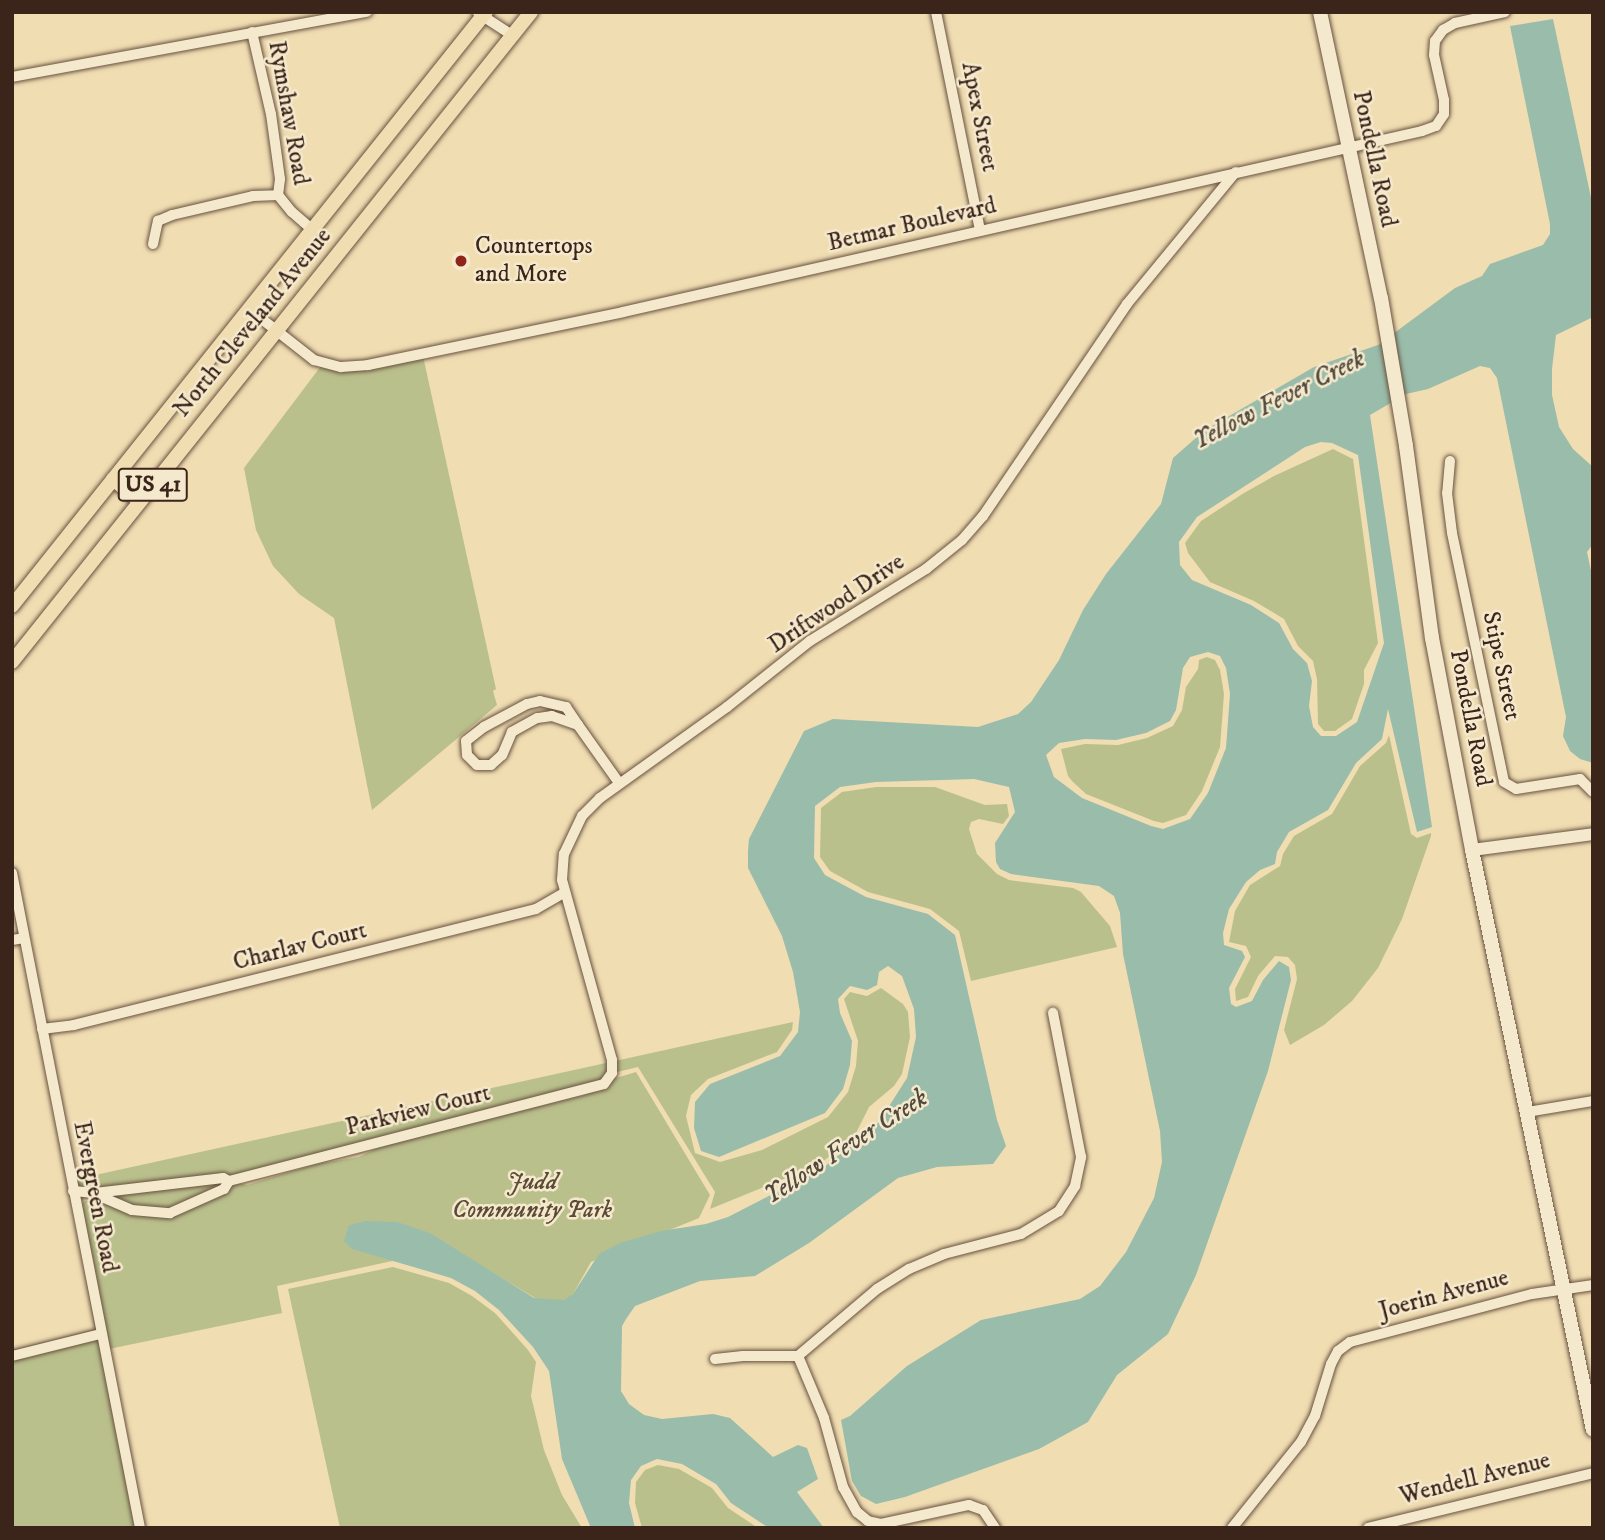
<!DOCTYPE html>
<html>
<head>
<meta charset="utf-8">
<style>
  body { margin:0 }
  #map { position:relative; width:1605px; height:1540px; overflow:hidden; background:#f0ddb2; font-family:"IM FELL DW Pica",serif }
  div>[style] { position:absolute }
  .green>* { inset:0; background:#bac08c }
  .water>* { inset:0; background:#9abcaa }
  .roads { filter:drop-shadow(0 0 2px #685240) drop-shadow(0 0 2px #685240) }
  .minor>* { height:10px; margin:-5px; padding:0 5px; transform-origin:5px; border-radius:5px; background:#f5e9cd }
  .tertiary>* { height:12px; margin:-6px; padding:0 6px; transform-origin:6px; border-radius:6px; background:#f5e9cd }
  .secondary>* { height:14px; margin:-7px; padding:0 7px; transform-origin:7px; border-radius:7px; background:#f5e9cd }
  .primary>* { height:14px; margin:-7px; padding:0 7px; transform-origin:7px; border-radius:7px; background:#f0ddb2 }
  .dots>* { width:19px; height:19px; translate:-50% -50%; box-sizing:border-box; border:4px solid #f5e9cd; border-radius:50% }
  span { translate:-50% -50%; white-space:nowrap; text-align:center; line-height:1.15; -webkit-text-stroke:5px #f5e9cd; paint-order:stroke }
  .shield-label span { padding:2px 5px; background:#f5e9cd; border:2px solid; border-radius:5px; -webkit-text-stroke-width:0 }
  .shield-label { font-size:23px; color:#3b241a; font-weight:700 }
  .street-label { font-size:24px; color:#3b241a }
  .poi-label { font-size:24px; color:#3b241a }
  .left { translate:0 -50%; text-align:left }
  .park-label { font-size:24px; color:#5b4b36; font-style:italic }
  .water-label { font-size:26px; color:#534a3e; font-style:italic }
  .frame { position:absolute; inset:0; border:14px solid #3b241a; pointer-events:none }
</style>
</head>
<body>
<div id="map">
  <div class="green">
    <i style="clip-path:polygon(423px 356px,496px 689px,493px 691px,497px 705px,372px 810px,334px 618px,299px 594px,273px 566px,256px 530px,244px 468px,324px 362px,355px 367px)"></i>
    <i style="clip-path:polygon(1333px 449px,1353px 459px,1378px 643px,1364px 670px,1364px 684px,1352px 719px,1335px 731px,1324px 731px,1318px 724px,1317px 679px,1313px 661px,1298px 646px,1284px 619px,1254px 601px,1210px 582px,1188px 553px,1185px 543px,1201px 521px,1244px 493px,1274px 476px)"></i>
    <i style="clip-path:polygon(1207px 657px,1215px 660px,1220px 670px,1224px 694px,1220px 747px,1202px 791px,1186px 815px,1163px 823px,1154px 821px,1086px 794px,1073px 782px,1068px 776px,1061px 749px,1085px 744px,1118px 745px,1147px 738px,1173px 726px,1182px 710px,1186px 687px,1198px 669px,1199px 660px)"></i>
    <i style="clip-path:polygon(1389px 735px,1411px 834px,1417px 838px,1431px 833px,1431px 836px,1402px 919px,1378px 968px,1352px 1001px,1324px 1025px,1290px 1045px,1284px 1030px,1297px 979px,1295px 965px,1288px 957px,1275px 956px,1258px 976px,1248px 997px,1236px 1001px,1235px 989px,1251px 957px,1246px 946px,1229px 942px,1235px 911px,1250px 885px,1280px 866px,1283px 854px,1294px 836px,1332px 814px,1360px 766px,1386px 743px)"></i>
    <i style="clip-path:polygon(876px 787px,935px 787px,985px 805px,1007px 804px,1009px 816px,1003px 824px,979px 819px,971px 822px,969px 829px,977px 854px,997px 874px,1009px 880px,1073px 888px,1081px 892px,1110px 926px,1117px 947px,971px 981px,959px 931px,930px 909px,868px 892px,830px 871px,820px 857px,821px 808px,842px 792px)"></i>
    <i style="clip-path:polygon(881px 988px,903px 1004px,908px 1012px,910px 1037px,902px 1074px,894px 1086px,869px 1107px,855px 1135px,820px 1164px,710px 1209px,715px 1192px,638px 1067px,613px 1073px,583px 1090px,247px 1180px,116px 1187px,80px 1197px,98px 1328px,96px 1330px,136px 1528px,12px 1528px,12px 1350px,95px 1329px,68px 1181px,793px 1022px,792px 1030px,777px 1052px,708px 1079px,691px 1095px,686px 1116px,695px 1153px,720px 1162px,762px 1150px,828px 1117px,848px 1092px,856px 1066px,858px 1041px,844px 999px,850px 992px,867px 996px)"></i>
    <i style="clip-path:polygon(636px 1072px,710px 1195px,699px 1218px,591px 1262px,573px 1294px,555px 1310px,452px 1248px,277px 1286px,282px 1313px,109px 1349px,81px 1209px,83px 1202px,117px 1192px,229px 1181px,247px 1185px,316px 1164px,359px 1157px,387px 1143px,585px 1095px,616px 1078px)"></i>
    <i style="clip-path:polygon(393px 1267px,449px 1283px,472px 1296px,495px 1313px,528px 1350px,536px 1362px,531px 1396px,544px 1450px,562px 1495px,582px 1528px,340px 1528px,288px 1289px)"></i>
    <i style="clip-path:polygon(658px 1465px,679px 1469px,712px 1488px,728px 1508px,758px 1528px,642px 1528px,635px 1503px,636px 1482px,645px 1470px)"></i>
  </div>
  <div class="water">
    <i style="clip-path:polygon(evenodd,1553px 19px,1593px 207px,1593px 317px,1556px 335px,1552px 369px,1552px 395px,1559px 427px,1573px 449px,1593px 467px,1593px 544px,1587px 552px,1593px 580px,1593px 763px,1580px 759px,1570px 751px,1563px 736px,1566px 717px,1497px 378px,1490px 368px,1480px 366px,1428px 389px,1406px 394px,1370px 415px,1432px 827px,1417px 832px,1388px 709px,1382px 739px,1356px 763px,1328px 810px,1289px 832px,1277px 852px,1275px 864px,1260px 870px,1246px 882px,1229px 909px,1223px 933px,1224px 945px,1242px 951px,1245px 957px,1229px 988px,1231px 1004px,1236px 1007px,1252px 1001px,1263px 980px,1279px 961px,1289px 967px,1291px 980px,1268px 1071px,1196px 1275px,1168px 1334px,1117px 1375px,1088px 1422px,1039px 1449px,905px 1497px,876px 1504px,861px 1496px,852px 1481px,841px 1420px,850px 1416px,907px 1366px,981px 1320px,1080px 1299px,1100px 1286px,1126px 1252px,1154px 1198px,1162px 1162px,1160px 1131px,1123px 954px,1120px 913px,1114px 896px,1099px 886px,1011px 874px,1000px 869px,996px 862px,995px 843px,1015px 812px,1009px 787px,974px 779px,876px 782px,840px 787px,815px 806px,814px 858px,825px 875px,866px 897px,928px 914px,955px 935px,997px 1120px,1006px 1146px,993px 1164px,937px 1167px,898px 1178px,809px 1243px,755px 1276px,700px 1281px,635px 1306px,626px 1319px,622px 1326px,621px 1391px,629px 1404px,644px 1415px,662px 1419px,713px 1414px,730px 1418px,773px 1457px,798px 1445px,807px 1448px,818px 1479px,797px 1492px,824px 1528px,769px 1528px,731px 1503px,716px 1484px,682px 1464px,657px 1459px,641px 1466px,631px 1480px,629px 1503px,635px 1528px,591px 1528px,562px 1459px,549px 1371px,533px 1347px,499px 1310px,475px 1291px,451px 1278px,352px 1249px,344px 1241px,349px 1225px,366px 1221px,397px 1222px,430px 1233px,534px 1298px,564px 1300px,573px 1294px,599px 1254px,620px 1243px,661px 1231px,706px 1224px,728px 1217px,823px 1168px,879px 1122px,907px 1078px,916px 1037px,914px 1009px,902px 976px,888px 966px,879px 972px,877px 985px,867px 990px,850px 986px,838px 999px,840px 1013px,852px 1041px,850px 1065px,843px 1089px,825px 1113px,719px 1157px,701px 1151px,694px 1128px,695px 1102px,710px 1084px,780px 1056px,798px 1032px,800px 1012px,793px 972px,782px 936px,748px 868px,748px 851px,749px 839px,804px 731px,833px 719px,978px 727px,1018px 714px,1031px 702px,1059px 660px,1083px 610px,1106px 574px,1161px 504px,1173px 458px,1205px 430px,1314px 367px,1378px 345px,1455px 288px,1482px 276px,1490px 264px,1543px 245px,1550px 234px,1550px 224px,1510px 26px,1553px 19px,1321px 442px,1332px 443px,1358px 455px,1384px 643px,1357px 722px,1336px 736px,1321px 736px,1313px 727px,1309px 706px,1312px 681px,1307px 663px,1293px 649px,1279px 623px,1251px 605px,1192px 580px,1180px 565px,1179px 542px,1197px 517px,1305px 447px,1321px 442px,1553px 19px,1208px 652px,1220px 656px,1226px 668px,1230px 694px,1226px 748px,1208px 793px,1190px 819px,1163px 829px,1151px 826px,1082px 798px,1054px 777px,1046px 755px,1059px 743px,1085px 739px,1116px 740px,1146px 733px,1170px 721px,1176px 710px,1183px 668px,1190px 657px,1208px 652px)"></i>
  </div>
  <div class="roads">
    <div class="minor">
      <i style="left:936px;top:12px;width:223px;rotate:78.6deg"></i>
      <i style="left:478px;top:13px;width:40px;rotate:32.9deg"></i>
      <i style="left:252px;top:32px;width:84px;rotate:77deg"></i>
      <i style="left:271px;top:114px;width:66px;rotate:82.1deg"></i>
      <i style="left:280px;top:179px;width:16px;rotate:97deg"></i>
      <i style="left:278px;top:195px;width:22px;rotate:51deg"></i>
      <i style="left:292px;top:212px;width:28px;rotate:41deg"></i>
      <i style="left:12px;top:77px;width:361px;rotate:-10.4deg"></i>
      <i style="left:153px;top:244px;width:24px;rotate:-78deg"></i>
      <i style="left:158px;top:221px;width:15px;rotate:-23deg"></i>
      <i style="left:172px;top:215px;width:83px;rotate:-13.2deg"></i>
      <i style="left:253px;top:196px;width:25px;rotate:-2deg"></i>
      <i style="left:249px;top:309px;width:83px;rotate:38.1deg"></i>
      <i style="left:314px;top:360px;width:28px;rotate:15deg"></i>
      <i style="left:341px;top:367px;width:27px;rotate:-4deg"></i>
      <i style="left:368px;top:365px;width:260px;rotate:-11.7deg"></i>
      <i style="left:623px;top:312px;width:819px;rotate:-12.76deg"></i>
      <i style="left:1422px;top:131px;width:15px;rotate:-20deg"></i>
      <i style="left:1436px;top:126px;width:14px;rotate:-56deg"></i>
      <i style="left:1444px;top:114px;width:14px;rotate:-90deg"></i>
      <i style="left:1444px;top:100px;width:46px;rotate:-102.5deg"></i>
      <i style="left:1434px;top:55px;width:14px;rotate:-86deg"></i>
      <i style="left:1435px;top:41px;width:14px;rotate:-54deg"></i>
      <i style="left:1443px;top:30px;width:14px;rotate:-30deg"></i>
      <i style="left:1455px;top:23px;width:51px;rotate:-12.4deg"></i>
      <i style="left:1450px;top:461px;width:32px;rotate:95deg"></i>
      <i style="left:1447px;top:493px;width:40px;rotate:82.9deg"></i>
      <i style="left:1452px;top:533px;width:254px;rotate:78.2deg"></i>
      <i style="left:1504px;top:782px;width:14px;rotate:30deg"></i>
      <i style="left:1516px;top:789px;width:65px;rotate:-8.9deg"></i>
      <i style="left:1580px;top:779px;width:18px;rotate:45deg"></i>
      <i style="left:540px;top:701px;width:27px;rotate:13deg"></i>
      <i style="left:566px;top:707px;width:22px;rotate:56deg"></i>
      <i style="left:578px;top:725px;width:28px;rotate:-161deg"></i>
      <i style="left:552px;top:716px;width:15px;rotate:172deg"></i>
      <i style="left:537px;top:718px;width:29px;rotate:151deg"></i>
      <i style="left:512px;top:732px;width:25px;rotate:113deg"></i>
      <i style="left:502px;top:755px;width:15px;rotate:138deg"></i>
      <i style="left:491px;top:765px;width:14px;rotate:180deg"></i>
      <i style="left:477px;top:765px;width:14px;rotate:-135deg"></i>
      <i style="left:467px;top:755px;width:14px;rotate:-94deg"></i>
      <i style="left:466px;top:741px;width:23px;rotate:-38deg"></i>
      <i style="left:484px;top:727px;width:49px;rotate:-28.1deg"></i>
      <i style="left:527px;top:704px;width:13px;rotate:-13deg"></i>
      <i style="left:578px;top:725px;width:71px;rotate:54.7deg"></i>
      <i style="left:12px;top:873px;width:667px;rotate:78.94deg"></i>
      <i style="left:12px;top:940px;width:12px;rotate:-9deg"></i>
      <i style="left:42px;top:1029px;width:32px;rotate:-7deg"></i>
      <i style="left:74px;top:1025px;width:476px;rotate:-14.1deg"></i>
      <i style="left:536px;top:909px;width:32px;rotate:-30deg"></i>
      <i style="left:1527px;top:1112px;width:67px;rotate:-9.5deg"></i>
      <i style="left:73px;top:1191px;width:22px;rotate:5deg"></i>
      <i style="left:95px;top:1193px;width:129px;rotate:-6.7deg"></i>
      <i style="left:223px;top:1178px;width:7px;rotate:27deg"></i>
      <i style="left:229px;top:1181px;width:387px;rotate:-14.5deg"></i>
      <i style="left:604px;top:1084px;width:14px;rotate:-54deg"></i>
      <i style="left:612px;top:1073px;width:13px;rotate:-90deg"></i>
      <i style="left:612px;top:1060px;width:187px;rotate:-105.5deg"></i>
      <i style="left:562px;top:880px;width:26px;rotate:-86deg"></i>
      <i style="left:564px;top:854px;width:42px;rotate:-64.7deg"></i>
      <i style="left:582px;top:816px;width:25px;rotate:-45deg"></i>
      <i style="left:600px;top:798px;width:156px;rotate:-35.6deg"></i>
      <i style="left:727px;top:707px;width:106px;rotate:-38.5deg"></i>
      <i style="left:810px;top:641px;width:137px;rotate:-31.8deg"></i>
      <i style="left:926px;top:569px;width:46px;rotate:-38.9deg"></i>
      <i style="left:962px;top:540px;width:32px;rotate:-49deg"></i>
      <i style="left:983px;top:516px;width:256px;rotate:-55.8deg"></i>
      <i style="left:1127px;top:304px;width:171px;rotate:-50.5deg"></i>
      <i style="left:95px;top:1194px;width:40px;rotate:23.4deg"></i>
      <i style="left:132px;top:1210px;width:38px;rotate:5deg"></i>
      <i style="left:170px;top:1213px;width:59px;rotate:-24deg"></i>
      <i style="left:224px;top:1189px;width:9px;rotate:-58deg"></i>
      <i style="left:12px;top:1356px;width:91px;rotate:-14deg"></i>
      <i style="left:798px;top:1356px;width:67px;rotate:67.2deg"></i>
      <i style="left:824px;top:1418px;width:72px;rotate:74.6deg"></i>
      <i style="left:843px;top:1487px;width:29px;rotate:61deg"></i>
      <i style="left:857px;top:1512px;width:14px;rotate:39deg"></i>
      <i style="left:868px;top:1521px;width:13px;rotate:13deg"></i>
      <i style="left:881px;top:1524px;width:90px;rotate:-12.2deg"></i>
      <i style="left:969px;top:1505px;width:15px;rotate:20deg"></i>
      <i style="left:983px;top:1510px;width:22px;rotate:56deg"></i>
      <i style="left:715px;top:1359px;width:28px;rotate:-6deg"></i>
      <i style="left:743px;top:1356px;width:55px"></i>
      <i style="left:798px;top:1356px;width:104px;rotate:-40.3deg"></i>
      <i style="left:877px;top:1289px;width:38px;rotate:-32deg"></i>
      <i style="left:909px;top:1269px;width:38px;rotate:-23deg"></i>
      <i style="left:944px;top:1254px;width:80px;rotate:-14.6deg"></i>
      <i style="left:1021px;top:1234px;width:44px;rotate:-31.2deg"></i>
      <i style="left:1059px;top:1211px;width:30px;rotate:-57deg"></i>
      <i style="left:1075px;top:1186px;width:30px;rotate:-78deg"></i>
      <i style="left:1081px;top:1157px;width:147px;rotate:-101deg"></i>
      <i style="left:1232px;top:1528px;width:110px;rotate:-51.3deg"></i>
      <i style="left:1301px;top:1442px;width:30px;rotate:-62deg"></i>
      <i style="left:1315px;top:1416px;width:54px;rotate:-72.9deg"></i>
      <i style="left:1331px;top:1364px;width:15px;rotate:-62deg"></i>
      <i style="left:1338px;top:1351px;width:15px;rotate:-37deg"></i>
      <i style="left:1350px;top:1342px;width:188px;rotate:-14.8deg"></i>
      <i style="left:1532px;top:1294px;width:62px;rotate:-8.4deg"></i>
      <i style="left:1368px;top:1528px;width:232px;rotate:-13.7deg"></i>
    </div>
    <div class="tertiary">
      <i style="left:1472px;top:850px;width:122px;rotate:-7.5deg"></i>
    </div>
    <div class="secondary">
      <i style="left:1320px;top:12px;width:292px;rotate:78deg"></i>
      <i style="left:1381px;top:298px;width:150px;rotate:80.4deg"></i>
      <i style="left:1406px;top:446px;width:194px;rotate:82.3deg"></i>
      <i style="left:1432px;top:638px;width:216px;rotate:79.3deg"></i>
      <i style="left:1472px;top:850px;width:592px;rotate:78.22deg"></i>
    </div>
    <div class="primary">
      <i style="left:113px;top:479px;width:35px;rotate:40deg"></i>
      <i style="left:12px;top:606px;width:760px;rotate:-51.41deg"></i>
      <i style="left:12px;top:662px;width:832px;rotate:-51.39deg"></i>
    </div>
  </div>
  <div class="dots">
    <i style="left:461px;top:261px;background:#8f2418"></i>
  </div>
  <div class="shield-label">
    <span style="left:153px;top:485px">US 41</span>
  </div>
  <div class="street-label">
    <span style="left:288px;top:113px;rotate:80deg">Rymshaw Road</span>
    <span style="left:979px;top:117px;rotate:79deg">Apex Street</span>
    <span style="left:1374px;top:159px;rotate:78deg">Pondella Road</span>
    <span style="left:912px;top:225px;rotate:-13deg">Betmar Boulevard</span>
    <span style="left:253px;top:323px;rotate:-51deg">North Cleveland Avenue</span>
    <span style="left:837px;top:604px;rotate:-34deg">Driftwood Drive</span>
    <span style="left:1501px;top:666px;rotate:78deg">Stipe Street</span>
    <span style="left:1470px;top:718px;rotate:79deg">Pondella Road</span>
    <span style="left:300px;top:947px;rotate:-14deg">Charlav Court</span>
    <span style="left:418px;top:1111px;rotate:-14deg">Parkview Court</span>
    <span style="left:95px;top:1197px;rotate:79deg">Evergreen Road</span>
    <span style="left:1444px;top:1295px;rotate:-15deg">Joerin Avenue</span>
    <span style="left:1475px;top:1479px;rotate:-14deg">Wendell Avenue</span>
  </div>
  <div class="poi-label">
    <span class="left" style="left:475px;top:261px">Countertops<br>and More</span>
  </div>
  <div class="park-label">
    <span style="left:532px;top:1197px">Judd<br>Community Park</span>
  </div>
  <div class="water-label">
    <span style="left:1279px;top:400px;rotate:-27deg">Yellow Fever Creek</span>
    <span style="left:846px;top:1147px;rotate:-33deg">Yellow Fever Creek</span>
  </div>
  <div class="frame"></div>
</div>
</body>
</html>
